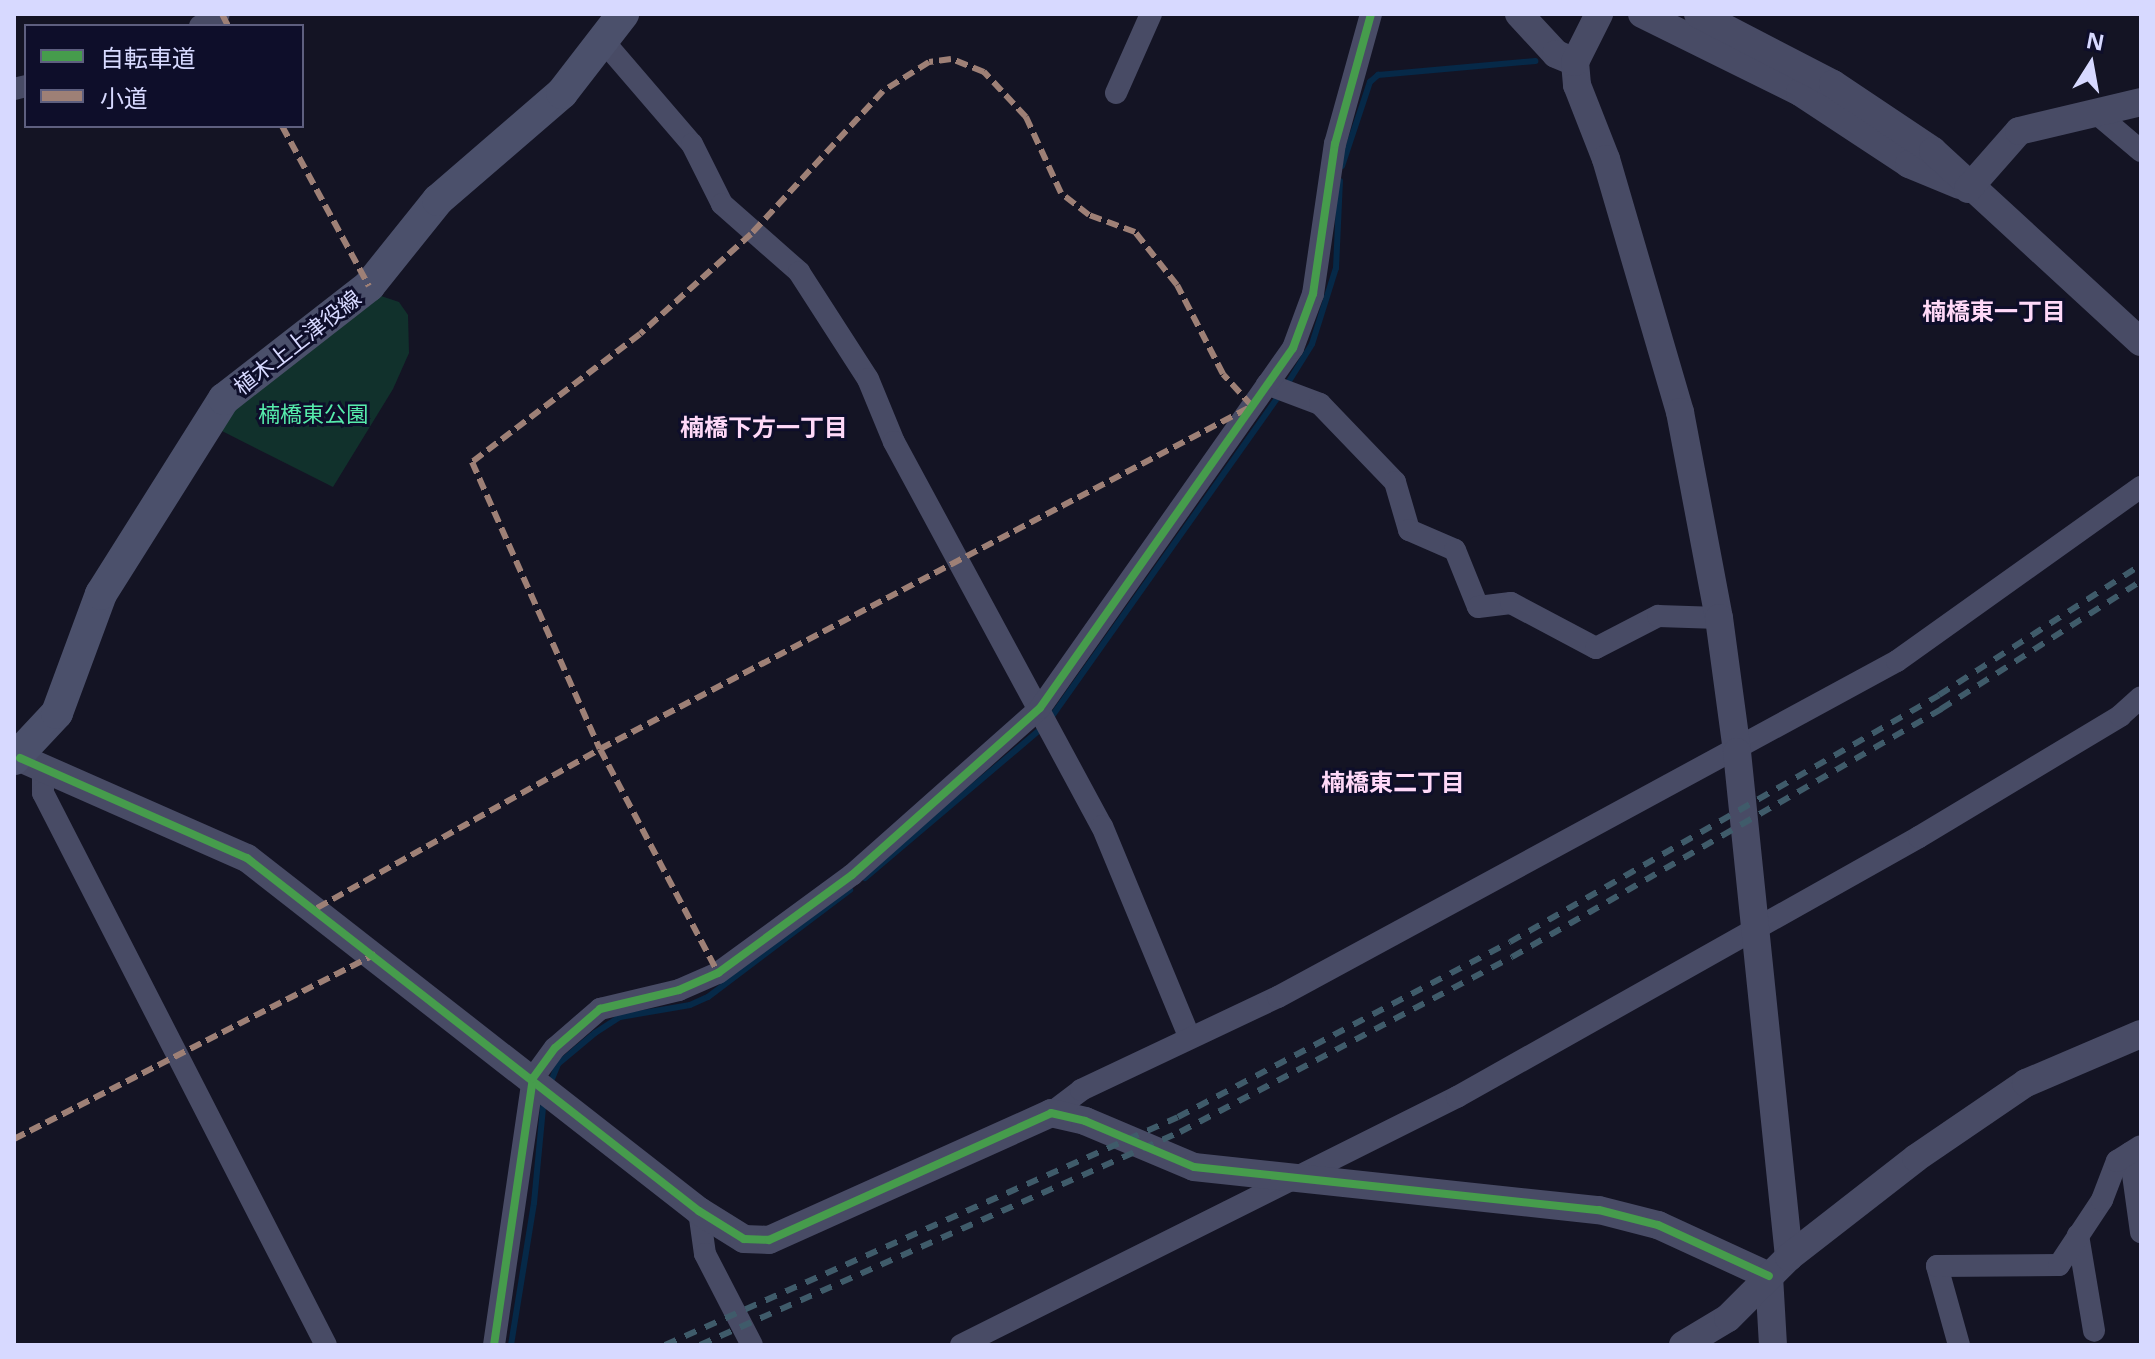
<!DOCTYPE html>
<html>
<head>
<meta charset="utf-8">
<style>
  body { margin:0 }
  #map { position:relative; width:2155px; height:1359px; overflow:hidden; background:#141424; font-family:"Open Sans","Noto Sans JP",sans-serif }
  div>[style] { position:absolute }
  .green>* { inset:0; background:#11312c }
  .stream>* { height:6px; margin:-3px; padding:0 3px; transform-origin:3px; border-radius:3px; background:#062948 }
  .minor>* { height:22px; margin:-11px; padding:0 11px; transform-origin:11px; border-radius:11px; background:#484b65 }
  .tertiary>* { height:28px; margin:-14px; padding:0 14px; transform-origin:14px; border-radius:14px; background:#484b65 }
  .secondary>* { height:32px; margin:-16px; padding:0 16px; transform-origin:16px; border-radius:16px; background:#4b506b }
  .rail>* { height:6px; margin-top:-3px; transform-origin:0; background:repeating-linear-gradient(90deg,#3f5b6a 0 12px,transparent 0 22px) }
  .quiet>* { height:6px; margin-top:-3px; transform-origin:0; background:repeating-linear-gradient(90deg,#9e8076 0 12px,transparent 0 18px) }
  .cycleway>* { height:8px; margin:-4px; padding:0 4px; transform-origin:4px; border-radius:4px; background:#469c4c }
  span { translate:-50% -50%; white-space:nowrap; text-align:center; line-height:1.15; -webkit-text-stroke:6px #0e0e2a; paint-order:stroke }
  .street-label { font-size:22px; color:#d7d9ff }
  .park-label { font-size:22px; color:#56ecac }
  .neighbourhood-label { font-size:24px; color:#ffd9f8; font-weight:700 }
  .frame { position:absolute; inset:0; border:16px solid #d7d9ff; pointer-events:none }
  .legend { position:absolute; left:24px; top:24px; width:280px; height:104px; box-sizing:border-box; background:#0e0e2a; border:2px solid #5e5f7f; margin:0; padding:10px 14px; list-style:none; font-size:24px; color:#d7d9ff }
  .legend li { display:flex; align-items:center; gap:16px; height:40px }
  .legend b { width:40px; border:2px solid #5e5f7f }
  .north { position:absolute; left:2051px; top:24px; width:80px; height:80px; -webkit-text-stroke:6px #0e0e2a; paint-order:stroke; rotate:11deg; font-size:22px; font-weight:700; line-height:32px; text-align:center; color:#d7d9ff }
  .north::after { content:''; display:block; margin:auto; width:28px; height:36px; background:#d7d9ff; clip-path:polygon(50% 0,100% 100%,50% 72%,0 100%) }
</style>
</head>
<body>
<div id="map">
  <div class="green">
    <i style="clip-path:polygon(378px 295px,399px 302px,408px 315px,409px 353px,393px 389px,333px 487px,218px 429px,240px 399px)"></i>
  </div>
  <div class="stream">
    <i style="left:1342px;top:166px;width:89px;rotate:-71.6deg"></i>
    <i style="left:1370px;top:82px;width:11px;rotate:-41deg"></i>
    <i style="left:1378px;top:75px;width:158px;rotate:-5.1deg"></i>
    <i style="left:1286px;top:386px;width:49px;rotate:-58.2deg"></i>
    <i style="left:1312px;top:344px;width:80px;rotate:-72.5deg"></i>
    <i style="left:1336px;top:268px;width:87px;rotate:-87.4deg"></i>
    <i style="left:1050px;top:719px;width:397px;rotate:-54.7deg"></i>
    <i style="left:865px;top:878px;width:233px;rotate:-40.3deg"></i>
    <i style="left:550px;top:1084px;width:22px;rotate:-68deg"></i>
    <i style="left:558px;top:1064px;width:48px;rotate:-40deg"></i>
    <i style="left:595px;top:1033px;width:30px;rotate:-33deg"></i>
    <i style="left:620px;top:1017px;width:71px;rotate:-9.7deg"></i>
    <i style="left:690px;top:1005px;width:20px;rotate:-24deg"></i>
    <i style="left:708px;top:997px;width:178px;rotate:-37deg"></i>
    <i style="left:511px;top:1345px;width:144px;rotate:-80.8deg"></i>
    <i style="left:534px;top:1203px;width:105px;rotate:-84.6deg"></i>
  </div>
  <div class="minor">
    <i style="left:200px;top:26px;width:22px;rotate:-32deg"></i>
    <i style="left:605px;top:43px;width:133px;rotate:49.3deg"></i>
    <i style="left:692px;top:144px;width:67px;rotate:63.4deg"></i>
    <i style="left:722px;top:204px;width:103px;rotate:41.4deg"></i>
    <i style="left:799px;top:272px;width:127px;rotate:57.2deg"></i>
    <i style="left:868px;top:379px;width:68px;rotate:67.6deg"></i>
    <i style="left:894px;top:442px;width:437px;rotate:61.6deg"></i>
    <i style="left:1102px;top:826px;width:227px;rotate:67.5deg"></i>
    <i style="left:14px;top:89px;width:12px;rotate:-14deg"></i>
    <i style="left:1116px;top:93px;width:86px;rotate:-66.1deg"></i>
    <i style="left:2096px;top:113px;width:59px;rotate:40.2deg"></i>
    <i style="left:1267px;top:384px;width:57px;rotate:20.7deg"></i>
    <i style="left:1320px;top:404px;width:108px;rotate:46.1deg"></i>
    <i style="left:1395px;top:482px;width:50px;rotate:73.7deg"></i>
    <i style="left:1409px;top:530px;width:50px;rotate:23.5deg"></i>
    <i style="left:1455px;top:550px;width:61px;rotate:68deg"></i>
    <i style="left:1478px;top:607px;width:33px;rotate:-7deg"></i>
    <i style="left:1511px;top:603px;width:96px;rotate:27.9deg"></i>
    <i style="left:1596px;top:648px;width:70px;rotate:-27.3deg"></i>
    <i style="left:1658px;top:616px;width:61px;rotate:1.9deg"></i>
    <i style="left:43px;top:770px;width:23px;rotate:90deg"></i>
    <i style="left:43px;top:793px;width:620px;rotate:62.86deg"></i>
    <i style="left:1051px;top:1113px;width:38px;rotate:-37deg"></i>
    <i style="left:1081px;top:1090px;width:218px;rotate:-25.3deg"></i>
    <i style="left:1278px;top:997px;width:704px;rotate:-28.49deg"></i>
    <i style="left:1897px;top:661px;width:300px;rotate:-35.5deg"></i>
    <i style="left:2130px;top:1153px;width:80px;rotate:82.1deg"></i>
    <i style="left:699px;top:1211px;width:43px;rotate:82.1deg"></i>
    <i style="left:705px;top:1254px;width:102px;rotate:62.7deg"></i>
    <i style="left:2078px;top:1235px;width:97px;rotate:80.5deg"></i>
    <i style="left:494px;top:1345px;width:270px;rotate:-81.7deg"></i>
    <i style="left:533px;top:1078px;width:37px;rotate:-54deg"></i>
    <i style="left:555px;top:1048px;width:60px;rotate:-40.9deg"></i>
    <i style="left:600px;top:1009px;width:81px;rotate:-13.5deg"></i>
    <i style="left:679px;top:990px;width:43px;rotate:-23.6deg"></i>
    <i style="left:718px;top:973px;width:166px;rotate:-36.2deg"></i>
    <i style="left:852px;top:875px;width:251px;rotate:-41.6deg"></i>
    <i style="left:1040px;top:708px;width:440px;rotate:-54.9deg"></i>
    <i style="left:1293px;top:348px;width:58px;rotate:-69.7deg"></i>
    <i style="left:1313px;top:294px;width:152px;rotate:-81.7deg"></i>
    <i style="left:1335px;top:144px;width:135px;rotate:-74.5deg"></i>
    <i style="left:961px;top:1345px;width:555px;rotate:-26.57deg"></i>
    <i style="left:1457px;top:1097px;width:530px;rotate:-29.37deg"></i>
    <i style="left:1919px;top:837px;width:235px;rotate:-31deg"></i>
    <i style="left:2120px;top:716px;width:28px;rotate:-42deg"></i>
    <i style="left:1959px;top:1345px;width:82px;rotate:-105.6deg"></i>
    <i style="left:1937px;top:1266px;width:122px;rotate:-0.5deg"></i>
    <i style="left:2059px;top:1265px;width:78px;rotate:-56.5deg"></i>
    <i style="left:2102px;top:1200px;width:42px;rotate:-69deg"></i>
    <i style="left:2117px;top:1161px;width:28px;rotate:-32deg"></i>
  </div>
  <div class="tertiary">
    <i style="left:1519px;top:14px;width:54px;rotate:47.2deg"></i>
    <i style="left:1556px;top:54px;width:21px;rotate:23deg"></i>
    <i style="left:1575px;top:62px;width:23px;rotate:85deg"></i>
    <i style="left:1577px;top:85px;width:79px;rotate:68.6deg"></i>
    <i style="left:1606px;top:159px;width:264px;rotate:73.7deg"></i>
    <i style="left:1680px;top:412px;width:210px;rotate:79.3deg"></i>
    <i style="left:1719px;top:618px;width:135px;rotate:82.3deg"></i>
    <i style="left:1737px;top:752px;width:508px;rotate:84.12deg"></i>
    <i style="left:1642px;top:14px;width:176px;rotate:26.3deg"></i>
    <i style="left:1800px;top:92px;width:131px;rotate:33.4deg"></i>
    <i style="left:1909px;top:164px;width:55px;rotate:22.4deg"></i>
    <i style="left:1698px;top:14px;width:152px;rotate:27.4deg"></i>
    <i style="left:1833px;top:84px;width:120px;rotate:33.8deg"></i>
    <i style="left:1933px;top:151px;width:282px;rotate:42.6deg"></i>
    <i style="left:1575px;top:62px;width:54px;rotate:-63.4deg"></i>
    <i style="left:1968px;top:189px;width:77px;rotate:-48.7deg"></i>
    <i style="left:2019px;top:131px;width:125px;rotate:-13.4deg"></i>
    <i style="left:20px;top:758px;width:248px;rotate:23.8deg"></i>
    <i style="left:247px;top:858px;width:574px;rotate:37.99deg"></i>
    <i style="left:699px;top:1211px;width:53px;rotate:31.9deg"></i>
    <i style="left:744px;top:1239px;width:25px;rotate:2deg"></i>
    <i style="left:769px;top:1240px;width:309px;rotate:-24.2deg"></i>
    <i style="left:1051px;top:1113px;width:35px;rotate:13deg"></i>
    <i style="left:1085px;top:1121px;width:118px;rotate:22.9deg"></i>
    <i style="left:1194px;top:1167px;width:407px;rotate:6.1deg"></i>
    <i style="left:1599px;top:1210px;width:61px;rotate:14.3deg"></i>
    <i style="left:1658px;top:1225px;width:122px;rotate:24.7deg"></i>
    <i style="left:1769px;top:1276px;width:69px;rotate:86.7deg"></i>
    <i style="left:1683px;top:1345px;width:52px;rotate:-31deg"></i>
    <i style="left:1728px;top:1318px;width:86px;rotate:-45deg"></i>
    <i style="left:1789px;top:1257px;width:161px;rotate:-37.9deg"></i>
    <i style="left:1916px;top:1158px;width:133px;rotate:-34.3deg"></i>
    <i style="left:2026px;top:1083px;width:125px;rotate:-23.1deg"></i>
  </div>
  <div class="secondary">
    <i style="left:14px;top:759px;width:63px;rotate:-46.9deg"></i>
    <i style="left:57px;top:713px;width:127px;rotate:-69.7deg"></i>
    <i style="left:101px;top:594px;width:231px;rotate:-57.8deg"></i>
    <i style="left:224px;top:399px;width:184px;rotate:-37.9deg"></i>
    <i style="left:369px;top:286px;width:110px;rotate:-51.3deg"></i>
    <i style="left:438px;top:200px;width:164px;rotate:-40.8deg"></i>
    <i style="left:562px;top:93px;width:100px;rotate:-52.3deg"></i>
  </div>
  <div class="rail">
    <i style="left:665px;top:1345px;width:561px;rotate:-23.96deg"></i>
    <i style="left:1178px;top:1117px;width:375px;rotate:-27.8deg"></i>
    <i style="left:1510px;top:942px;width:495px;rotate:-29.9deg"></i>
    <i style="left:1939px;top:695px;width:240px;rotate:-32.8deg"></i>
    <i style="left:700px;top:1345px;width:525px;rotate:-23.93deg"></i>
    <i style="left:1180px;top:1132px;width:375px;rotate:-27.8deg"></i>
    <i style="left:1512px;top:957px;width:496px;rotate:-30deg"></i>
    <i style="left:1941px;top:709px;width:237px;rotate:-32.6deg"></i>
  </div>
  <div class="quiet">
    <i style="left:222px;top:14px;width:13px;rotate:63deg"></i>
    <i style="left:282px;top:126px;width:182px;rotate:61.5deg"></i>
    <i style="left:317px;top:908px;width:325px;rotate:-29.3deg"></i>
    <i style="left:600px;top:749px;width:737px;rotate:-27.75deg"></i>
    <i style="left:1252px;top:406px;width:43px;rotate:-132.2deg"></i>
    <i style="left:1223px;top:374px;width:100px;rotate:-117.3deg"></i>
    <i style="left:1177px;top:285px;width:68px;rotate:-128.4deg"></i>
    <i style="left:1135px;top:232px;width:49px;rotate:-159.7deg"></i>
    <i style="left:1089px;top:215px;width:36px;rotate:-142deg"></i>
    <i style="left:1061px;top:193px;width:84px;rotate:-114.7deg"></i>
    <i style="left:1026px;top:117px;width:62px;rotate:-133deg"></i>
    <i style="left:984px;top:72px;width:35px;rotate:-158deg"></i>
    <i style="left:951px;top:59px;width:22px;rotate:172deg"></i>
    <i style="left:929px;top:62px;width:54px;rotate:147.8deg"></i>
    <i style="left:883px;top:91px;width:195px;rotate:132.7deg"></i>
    <i style="left:751px;top:234px;width:149px;rotate:138deg"></i>
    <i style="left:640px;top:334px;width:211px;rotate:142.7deg"></i>
    <i style="left:472px;top:462px;width:314px;rotate:66deg"></i>
    <i style="left:600px;top:749px;width:253px;rotate:62.2deg"></i>
    <i style="left:14px;top:1139px;width:406px;rotate:-27.1deg"></i>
  </div>
  <div class="cycleway">
    <i style="left:20px;top:758px;width:248px;rotate:23.8deg"></i>
    <i style="left:247px;top:858px;width:574px;rotate:37.99deg"></i>
    <i style="left:699px;top:1211px;width:53px;rotate:31.9deg"></i>
    <i style="left:744px;top:1239px;width:25px;rotate:2deg"></i>
    <i style="left:769px;top:1240px;width:309px;rotate:-24.2deg"></i>
    <i style="left:1051px;top:1113px;width:35px;rotate:13deg"></i>
    <i style="left:1085px;top:1121px;width:118px;rotate:22.9deg"></i>
    <i style="left:1194px;top:1167px;width:407px;rotate:6.1deg"></i>
    <i style="left:1599px;top:1210px;width:61px;rotate:14.3deg"></i>
    <i style="left:1658px;top:1225px;width:122px;rotate:24.7deg"></i>
    <i style="left:494px;top:1345px;width:270px;rotate:-81.7deg"></i>
    <i style="left:533px;top:1078px;width:37px;rotate:-54deg"></i>
    <i style="left:555px;top:1048px;width:60px;rotate:-40.9deg"></i>
    <i style="left:600px;top:1009px;width:81px;rotate:-13.5deg"></i>
    <i style="left:679px;top:990px;width:43px;rotate:-23.6deg"></i>
    <i style="left:718px;top:973px;width:166px;rotate:-36.2deg"></i>
    <i style="left:852px;top:875px;width:251px;rotate:-41.6deg"></i>
    <i style="left:1040px;top:708px;width:440px;rotate:-54.9deg"></i>
    <i style="left:1293px;top:348px;width:58px;rotate:-69.7deg"></i>
    <i style="left:1313px;top:294px;width:152px;rotate:-81.7deg"></i>
    <i style="left:1335px;top:144px;width:135px;rotate:-74.5deg"></i>
  </div>
  <div class="street-label">
    <span style="left:297px;top:342px;rotate:-38deg">植木上上津役線</span>
  </div>
  <div class="park-label">
    <span style="left:313px;top:414px">楠橋東公園</span>
  </div>
  <div class="neighbourhood-label">
    <span style="left:1994px;top:311px">楠橋東一丁目</span>
    <span style="left:764px;top:427px">楠橋下方一丁目</span>
    <span style="left:1393px;top:782px">楠橋東二丁目</span>
  </div>
  <div class="frame"></div>
  <ul class="legend">
  <li><b style="height:10px;background:#469c4c"></b>自転車道</li>
  <li><b style="height:10px;background:#9e8076"></b>小道</li>
  </ul>
  <div class="north">N</div>
</div>
</body>
</html>
